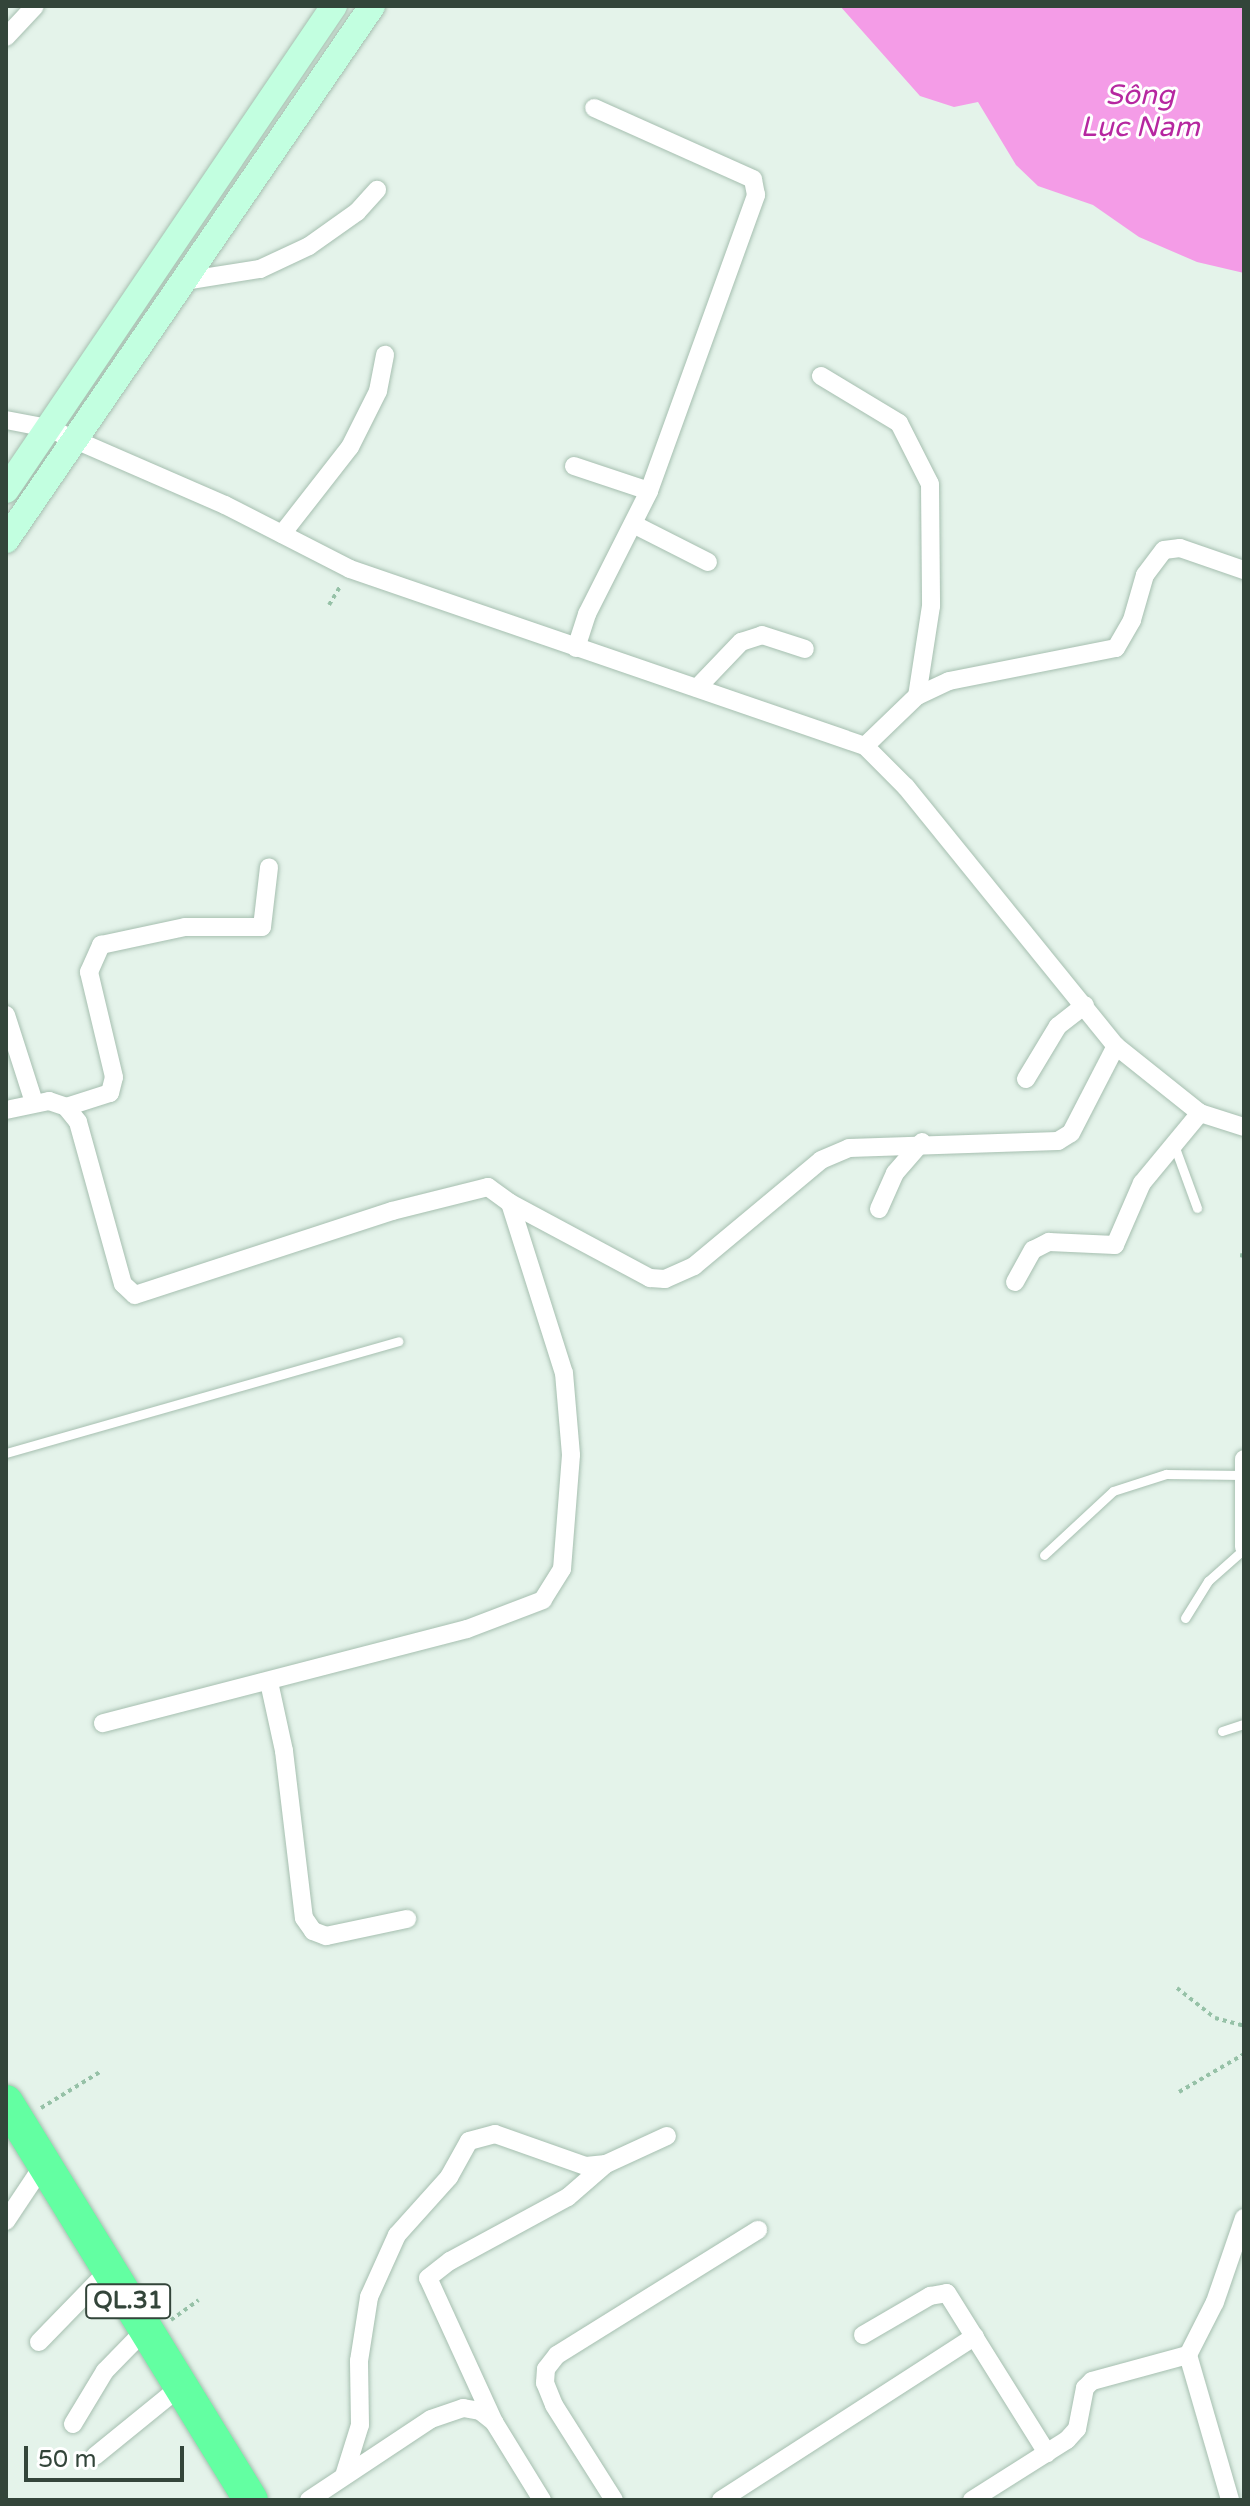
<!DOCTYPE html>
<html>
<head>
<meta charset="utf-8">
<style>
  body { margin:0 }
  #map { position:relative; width:1250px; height:2506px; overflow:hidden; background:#e4f3ea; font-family:"Varela Round",sans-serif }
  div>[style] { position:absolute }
  .water>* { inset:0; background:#f49ce7 }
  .path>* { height:4px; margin-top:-2px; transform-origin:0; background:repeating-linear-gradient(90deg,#96c1a7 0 4px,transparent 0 8px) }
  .roads { filter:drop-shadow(0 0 2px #a6bfb0) drop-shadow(0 0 2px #a6bfb0) }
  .lane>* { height:9px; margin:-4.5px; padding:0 4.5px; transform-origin:4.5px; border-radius:4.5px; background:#fff }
  .street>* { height:18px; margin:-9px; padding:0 9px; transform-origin:9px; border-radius:9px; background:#fff }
  .secondary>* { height:26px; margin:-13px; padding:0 13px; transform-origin:13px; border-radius:13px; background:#c2ffe0 }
  .highway>* { height:34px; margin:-17px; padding:0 17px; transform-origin:17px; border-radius:17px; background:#63ffa2 }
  span { translate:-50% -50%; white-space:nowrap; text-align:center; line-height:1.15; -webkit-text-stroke:6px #fff; paint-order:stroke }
  .shield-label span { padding:2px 6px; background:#fff; border:2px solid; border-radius:6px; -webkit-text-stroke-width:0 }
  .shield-label { font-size:24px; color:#33453a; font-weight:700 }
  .water-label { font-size:28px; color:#b627a0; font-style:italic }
  .frame { position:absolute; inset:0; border:8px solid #33453a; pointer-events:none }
  .scale { position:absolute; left:24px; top:2446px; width:160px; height:36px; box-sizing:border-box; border:4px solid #33453a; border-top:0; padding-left:10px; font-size:24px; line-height:28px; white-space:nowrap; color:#33453a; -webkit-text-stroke:6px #fff; paint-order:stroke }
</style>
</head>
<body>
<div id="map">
  <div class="water">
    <i style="clip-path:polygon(840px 6px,1244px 6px,1244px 273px,1197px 262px,1139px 237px,1093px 205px,1038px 186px,1016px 165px,978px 102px,954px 107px,920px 96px)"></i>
  </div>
  <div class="path">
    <i style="left:329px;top:605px;width:23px;rotate:-59deg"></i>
    <i style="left:1240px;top:1255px;width:4px;rotate:14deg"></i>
    <i style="left:1177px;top:1988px;width:48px;rotate:38.3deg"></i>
    <i style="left:1215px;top:2018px;width:30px;rotate:15deg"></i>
    <i style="left:1179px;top:2092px;width:75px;rotate:-30.3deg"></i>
    <i style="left:41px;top:2108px;width:69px;rotate:-31.4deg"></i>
    <i style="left:171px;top:2320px;width:34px;rotate:-36deg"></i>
  </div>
  <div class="roads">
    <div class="lane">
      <i style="left:1174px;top:1145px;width:67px;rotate:69.9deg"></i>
      <i style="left:6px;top:1453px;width:408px;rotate:-15.9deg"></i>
      <i style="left:1044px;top:1555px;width:94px;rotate:-42.8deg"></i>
      <i style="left:1113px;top:1491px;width:56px;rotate:-17.8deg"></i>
      <i style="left:1166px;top:1474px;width:76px;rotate:0.8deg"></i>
      <i style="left:1185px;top:1618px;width:44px;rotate:-58.1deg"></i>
      <i style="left:1208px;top:1581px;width:48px;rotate:-41.6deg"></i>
      <i style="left:1222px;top:1731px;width:23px;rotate:-18deg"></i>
    </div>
    <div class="street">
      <i style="left:6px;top:37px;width:42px;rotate:-46.9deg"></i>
      <i style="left:184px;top:281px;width:77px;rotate:-9deg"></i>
      <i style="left:260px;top:269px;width:54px;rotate:-25.1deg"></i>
      <i style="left:309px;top:246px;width:59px;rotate:-35.3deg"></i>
      <i style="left:357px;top:212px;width:30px;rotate:-48deg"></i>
      <i style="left:821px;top:376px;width:91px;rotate:31.1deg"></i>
      <i style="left:899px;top:423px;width:68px;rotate:63.1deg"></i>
      <i style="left:930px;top:484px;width:122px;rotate:89.5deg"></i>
      <i style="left:931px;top:606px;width:91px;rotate:98.8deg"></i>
      <i style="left:6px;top:420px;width:43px;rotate:10.8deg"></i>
      <i style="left:48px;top:428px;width:193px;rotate:23.5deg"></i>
      <i style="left:225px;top:505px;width:140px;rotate:27.1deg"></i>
      <i style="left:350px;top:569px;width:545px;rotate:18.97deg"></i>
      <i style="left:865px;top:746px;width:58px;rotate:45deg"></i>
      <i style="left:906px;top:787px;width:333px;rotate:51deg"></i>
      <i style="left:1116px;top:1046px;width:107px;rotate:38.6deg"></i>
      <i style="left:1200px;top:1113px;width:46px;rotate:17.7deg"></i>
      <i style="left:574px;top:466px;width:79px;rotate:18.4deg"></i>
      <i style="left:633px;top:524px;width:84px;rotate:26.9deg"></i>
      <i style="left:282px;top:534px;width:110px;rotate:-52deg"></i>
      <i style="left:350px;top:447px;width:63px;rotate:-63.4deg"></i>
      <i style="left:378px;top:391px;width:37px;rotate:-79deg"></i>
      <i style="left:576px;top:648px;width:36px;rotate:-72deg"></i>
      <i style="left:587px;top:614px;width:138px;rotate:-63.2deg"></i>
      <i style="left:649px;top:491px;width:315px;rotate:-70.1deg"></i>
      <i style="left:756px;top:195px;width:16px;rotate:-101deg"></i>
      <i style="left:753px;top:179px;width:174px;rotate:-155.9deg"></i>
      <i style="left:697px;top:688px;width:64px;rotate:-46.3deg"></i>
      <i style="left:741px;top:642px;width:22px;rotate:-18deg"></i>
      <i style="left:762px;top:635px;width:45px;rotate:18deg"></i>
      <i style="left:865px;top:746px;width:72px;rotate:-43.9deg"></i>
      <i style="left:917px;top:696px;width:35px;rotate:-25deg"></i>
      <i style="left:949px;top:681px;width:170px;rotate:-11.2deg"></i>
      <i style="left:1116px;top:648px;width:32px;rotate:-60deg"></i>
      <i style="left:1132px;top:620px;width:47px;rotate:-73.9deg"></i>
      <i style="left:1145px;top:575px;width:31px;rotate:-53deg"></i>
      <i style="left:1164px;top:550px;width:16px;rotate:-7deg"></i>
      <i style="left:1180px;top:548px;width:68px;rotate:19deg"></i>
      <i style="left:6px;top:1015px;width:91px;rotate:72.2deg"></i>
      <i style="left:1026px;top:1079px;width:62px;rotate:-58.9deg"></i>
      <i style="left:1058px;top:1026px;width:34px;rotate:-38deg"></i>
      <i style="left:66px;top:1107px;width:46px;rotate:-17.7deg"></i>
      <i style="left:110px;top:1093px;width:16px;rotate:-76deg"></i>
      <i style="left:114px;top:1077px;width:108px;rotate:-103.4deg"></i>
      <i style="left:89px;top:972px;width:30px;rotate:-66deg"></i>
      <i style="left:101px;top:945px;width:86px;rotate:-12.1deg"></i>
      <i style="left:185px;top:927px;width:77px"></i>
      <i style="left:262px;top:927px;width:60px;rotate:-83.3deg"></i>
      <i style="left:6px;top:1110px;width:44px;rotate:-11.8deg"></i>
      <i style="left:49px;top:1101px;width:18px;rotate:19deg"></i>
      <i style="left:66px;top:1107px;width:19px;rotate:51deg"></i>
      <i style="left:78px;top:1122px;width:168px;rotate:74.5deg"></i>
      <i style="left:123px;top:1284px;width:16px;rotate:43deg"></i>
      <i style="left:135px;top:1295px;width:270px;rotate:-18.1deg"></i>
      <i style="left:392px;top:1211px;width:99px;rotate:-14deg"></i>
      <i style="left:488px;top:1187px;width:27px;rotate:36deg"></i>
      <i style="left:510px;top:1203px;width:178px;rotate:72.4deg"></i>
      <i style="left:564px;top:1373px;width:82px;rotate:85.1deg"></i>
      <i style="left:571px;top:1455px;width:114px;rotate:94.5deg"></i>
      <i style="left:562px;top:1569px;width:36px;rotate:122deg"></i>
      <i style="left:543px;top:1600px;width:81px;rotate:159.1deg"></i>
      <i style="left:467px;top:1629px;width:376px;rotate:165.5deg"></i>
      <i style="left:510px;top:1203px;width:159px;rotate:28.2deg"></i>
      <i style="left:650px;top:1278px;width:15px;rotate:4deg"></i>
      <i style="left:665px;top:1279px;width:32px;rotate:-24deg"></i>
      <i style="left:694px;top:1266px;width:165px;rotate:-39.8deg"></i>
      <i style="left:821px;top:1160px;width:30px;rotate:-23deg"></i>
      <i style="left:849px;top:1148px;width:209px;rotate:-1.9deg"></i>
      <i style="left:1058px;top:1141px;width:15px;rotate:-32deg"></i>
      <i style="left:1071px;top:1133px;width:98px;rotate:-62.7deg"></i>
      <i style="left:879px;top:1209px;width:39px;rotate:-66deg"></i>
      <i style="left:895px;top:1173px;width:41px;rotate:-48.9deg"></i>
      <i style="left:1015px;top:1282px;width:37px;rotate:-61deg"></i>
      <i style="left:1033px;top:1250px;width:18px;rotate:-27deg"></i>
      <i style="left:1049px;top:1242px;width:66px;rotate:2.6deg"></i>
      <i style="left:1115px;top:1245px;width:68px;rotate:-66.5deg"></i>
      <i style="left:1142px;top:1183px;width:91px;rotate:-50.4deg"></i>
      <i style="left:1244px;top:1459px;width:88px;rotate:90deg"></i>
      <i style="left:269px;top:1682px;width:71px;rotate:77.7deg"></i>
      <i style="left:284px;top:1751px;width:168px;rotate:83.2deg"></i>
      <i style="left:304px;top:1918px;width:16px;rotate:55deg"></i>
      <i style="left:313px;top:1931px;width:14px;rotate:21deg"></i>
      <i style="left:326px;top:1936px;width:83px;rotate:-11.9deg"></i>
      <i style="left:6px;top:2221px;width:69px;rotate:-56.3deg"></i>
      <i style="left:863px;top:2335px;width:78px;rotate:-30.2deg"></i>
      <i style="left:930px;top:2296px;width:17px;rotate:-10deg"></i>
      <i style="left:947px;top:2293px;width:189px;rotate:58deg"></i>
      <i style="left:39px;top:2342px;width:100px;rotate:-45.8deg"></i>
      <i style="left:1188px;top:2355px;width:151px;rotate:73.8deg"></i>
      <i style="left:494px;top:2422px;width:158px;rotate:-114.6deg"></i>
      <i style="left:428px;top:2278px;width:28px;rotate:-38deg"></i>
      <i style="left:450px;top:2261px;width:134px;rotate:-28.5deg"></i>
      <i style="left:568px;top:2197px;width:50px;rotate:-41deg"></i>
      <i style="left:73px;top:2424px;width:62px;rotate:-58.9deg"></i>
      <i style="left:105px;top:2371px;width:59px;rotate:-45.7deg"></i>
      <i style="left:95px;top:2456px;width:111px;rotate:-39.1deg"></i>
      <i style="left:344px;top:2476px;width:53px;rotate:-72.6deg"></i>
      <i style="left:360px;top:2425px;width:64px;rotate:-90.9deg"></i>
      <i style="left:359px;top:2361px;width:65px;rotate:-81.1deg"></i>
      <i style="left:369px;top:2297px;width:68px;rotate:-65.7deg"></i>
      <i style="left:397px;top:2235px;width:78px;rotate:-48.1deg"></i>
      <i style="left:449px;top:2177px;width:41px;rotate:-60.9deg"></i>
      <i style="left:469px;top:2141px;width:27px;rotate:-15deg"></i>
      <i style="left:495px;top:2134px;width:96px;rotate:19.4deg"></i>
      <i style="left:586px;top:2166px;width:20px;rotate:-6deg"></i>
      <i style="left:606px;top:2164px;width:67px;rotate:-24.7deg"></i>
      <i style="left:309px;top:2500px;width:146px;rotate:-33.6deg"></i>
      <i style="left:431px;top:2419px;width:34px;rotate:-19deg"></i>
      <i style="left:463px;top:2408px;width:17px;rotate:10deg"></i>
      <i style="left:480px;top:2411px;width:18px;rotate:38deg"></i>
      <i style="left:494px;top:2422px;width:92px;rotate:58.4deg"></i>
      <i style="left:614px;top:2500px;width:112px;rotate:-122.3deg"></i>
      <i style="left:554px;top:2405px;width:24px;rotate:-112deg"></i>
      <i style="left:545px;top:2383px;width:14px;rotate:-86deg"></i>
      <i style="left:546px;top:2369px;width:18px;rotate:-52deg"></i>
      <i style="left:557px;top:2355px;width:237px;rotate:-31.9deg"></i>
      <i style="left:721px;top:2500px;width:302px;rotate:-32.8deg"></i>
      <i style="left:972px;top:2500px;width:112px;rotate:-32.3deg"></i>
      <i style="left:1067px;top:2440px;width:15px;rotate:-48deg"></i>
      <i style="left:1077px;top:2429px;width:42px;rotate:-79deg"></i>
      <i style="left:1085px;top:2388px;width:10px;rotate:-45deg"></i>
      <i style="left:1092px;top:2381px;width:99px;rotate:-15.2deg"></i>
      <i style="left:1188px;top:2355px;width:59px;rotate:-63deg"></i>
      <i style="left:1215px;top:2302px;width:89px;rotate:-71deg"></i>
    </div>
    <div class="secondary">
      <i style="left:6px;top:490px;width:585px;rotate:-55.88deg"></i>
      <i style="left:6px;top:540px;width:647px;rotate:-55.57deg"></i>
    </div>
    <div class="highway">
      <i style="left:6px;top:2102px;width:467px;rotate:58.4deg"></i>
    </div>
  </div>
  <div class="shield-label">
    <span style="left:128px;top:2301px">QL.31</span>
  </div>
  <div class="water-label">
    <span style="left:1140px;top:111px">Sông<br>Lục Nam</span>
  </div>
  <div class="frame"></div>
  <div class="scale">50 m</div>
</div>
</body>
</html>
